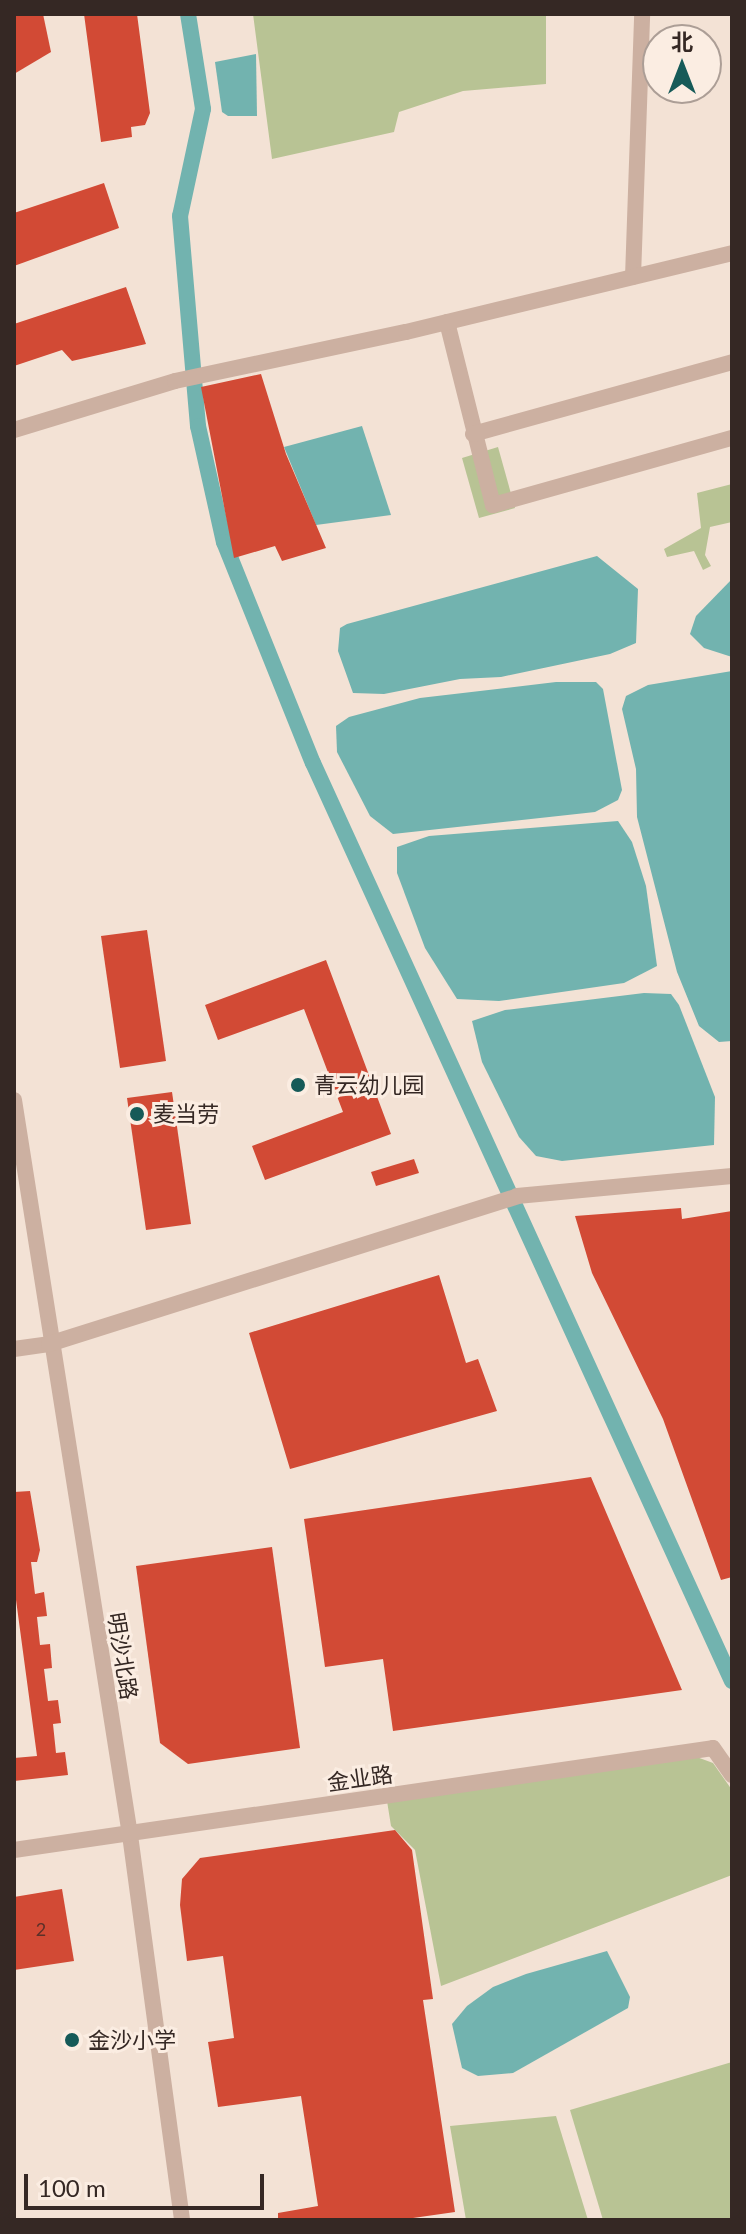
<!DOCTYPE html>
<html>
<head>
<meta charset="utf-8">
<style>
  body { margin:0 }
  #map { position:relative; width:746px; height:2234px; overflow:hidden; background:#f3e2d5; font-family:Lato,"Noto Sans SC",sans-serif }
  div>[style] { position:absolute }
  .green>* { inset:0; background:#b8c394 }
  .water>* { inset:0; background:#72b3af }
  .canal>* { height:16px; margin:-8px; padding:0 8px; transform-origin:8px; border-radius:8px; background:#72b3af }
  .building>* { inset:0; background:#d24a35 }
  .minor>* { height:16px; margin:-8px; padding:0 8px; transform-origin:8px; border-radius:8px; background:#ccb0a1 }
  .dots>* { width:22px; height:22px; translate:-50% -50%; box-sizing:border-box; border:4px solid #fbede2; border-radius:50% }
  span { translate:-50% -50%; white-space:nowrap; text-align:center; line-height:1.15; -webkit-text-stroke:6px #fbede2; paint-order:stroke }
  .number-label { font-size:18px; color:#5c3028 }
  .number-label span { -webkit-text-stroke-width:0 }
  .poi-label { font-size:22px; color:#352824 }
  .left { translate:0 -50%; text-align:left }
  .street-label { font-size:22px; color:#352824 }
  .frame { position:absolute; inset:0; border:16px solid #352824; pointer-events:none }
  .north { position:absolute; left:642px; top:24px; width:80px; height:80px; box-sizing:border-box; background:#fbede2; border:2px solid #ac9e96; border-radius:50%; rotate:0deg; font-size:22px; font-weight:700; line-height:32px; text-align:center; color:#352824 }
  .north::after { content:''; display:block; margin:auto; width:28px; height:36px; background:#165a58; clip-path:polygon(50% 0,100% 100%,50% 72%,0 100%) }
  .scale { position:absolute; left:24px; top:2174px; width:240px; height:36px; box-sizing:border-box; border:4px solid #352824; border-top:0; padding-left:10px; font-size:24px; line-height:28px; white-space:nowrap; color:#352824; -webkit-text-stroke:6px #fbede2; paint-order:stroke }
</style>
</head>
<body>
<div id="map">
  <div class="green">
    <i style="clip-path:polygon(253px 14px,546px 14px,546px 84px,463px 91px,399px 112px,394px 132px,272px 159px)"></i>
    <i style="clip-path:polygon(498px 447px,515px 508px,479px 518px,462px 458px)"></i>
    <i style="clip-path:polygon(732px 484px,732px 522px,710px 527px,705px 555px,711px 566px,703px 570px,694px 551px,667px 557px,664px 549px,701px 528px,697px 493px)"></i>
    <i style="clip-path:polygon(694px 1756px,713px 1763px,732px 1790px,732px 1875px,441px 1986px,415px 1850px,391px 1826px,387px 1801px)"></i>
    <i style="clip-path:polygon(732px 2062px,732px 2220px,603px 2220px,570px 2110px)"></i>
    <i style="clip-path:polygon(556px 2116px,588px 2220px,466px 2220px,450px 2126px)"></i>
  </div>
  <div class="water">
    <i style="clip-path:polygon(256px 54px,257px 116px,228px 116px,222px 112px,215px 62px)"></i>
    <i style="clip-path:polygon(362px 426px,391px 515px,316px 525px,284px 447px)"></i>
    <i style="clip-path:polygon(597px 556px,638px 589px,636px 643px,610px 654px,501px 677px,460px 679px,384px 694px,353px 693px,338px 651px,340px 628px,347px 624px)"></i>
    <i style="clip-path:polygon(732px 579px,732px 657px,704px 648px,690px 634px,696px 616px)"></i>
    <i style="clip-path:polygon(732px 671px,732px 1041px,719px 1042px,699px 1026px,677px 972px,637px 817px,636px 769px,622px 709px,626px 696px,648px 685px)"></i>
    <i style="clip-path:polygon(556px 682px,596px 682px,603px 689px,622px 790px,618px 800px,595px 812px,393px 834px,370px 816px,337px 752px,336px 726px,349px 717px,420px 698px)"></i>
    <i style="clip-path:polygon(618px 821px,632px 842px,646px 886px,657px 966px,624px 983px,499px 1001px,457px 999px,425px 948px,397px 873px,397px 847px,429px 836px)"></i>
    <i style="clip-path:polygon(644px 993px,671px 994px,679px 1005px,715px 1097px,714px 1145px,562px 1161px,536px 1156px,519px 1137px,482px 1062px,472px 1021px,505px 1010px)"></i>
    <i style="clip-path:polygon(607px 1951px,630px 1997px,628px 2008px,513px 2073px,478px 2076px,462px 2068px,452px 2024px,467px 2006px,493px 1987px,526px 1974px)"></i>
  </div>
  <div class="canal">
    <i style="left:188px;top:14px;width:96px;rotate:81deg"></i>
    <i style="left:203px;top:109px;width:109px;rotate:102.1deg"></i>
    <i style="left:180px;top:216px;width:211px;rotate:85.1deg"></i>
    <i style="left:198px;top:426px;width:119px;rotate:77.4deg"></i>
    <i style="left:224px;top:542px;width:238px;rotate:68.1deg"></i>
    <i style="left:313px;top:763px;width:1009px;rotate:65.47deg"></i>
  </div>
  <div class="building">
    <i style="clip-path:polygon(14px 14px,43px 14px,51px 52px,14px 74px)"></i>
    <i style="clip-path:polygon(84px 14px,137px 14px,150px 113px,145px 125px,131px 127px,132px 137px,101px 142px)"></i>
    <i style="clip-path:polygon(104px 183px,119px 228px,14px 266px,14px 213px)"></i>
    <i style="clip-path:polygon(126px 287px,146px 344px,72px 361px,62px 350px,14px 366px,14px 324px)"></i>
    <i style="clip-path:polygon(261px 374px,286px 454px,326px 548px,282px 561px,275px 546px,234px 558px,201px 387px)"></i>
    <i style="clip-path:polygon(147px 930px,166px 1061px,120px 1068px,101px 936px)"></i>
    <i style="clip-path:polygon(326px 960px,391px 1134px,265px 1180px,252px 1146px,343px 1112px,304px 1009px,218px 1040px,205px 1005px)"></i>
    <i style="clip-path:polygon(172px 1092px,191px 1224px,146px 1230px,127px 1098px)"></i>
    <i style="clip-path:polygon(414px 1159px,419px 1173px,376px 1186px,371px 1172px)"></i>
    <i style="clip-path:polygon(681px 1208px,682px 1219px,732px 1211px,732px 1577px,721px 1580px,663px 1419px,592px 1273px,575px 1216px)"></i>
    <i style="clip-path:polygon(439px 1275px,466px 1363px,478px 1359px,497px 1411px,290px 1469px,249px 1333px)"></i>
    <i style="clip-path:polygon(591px 1477px,682px 1690px,393px 1731px,383px 1659px,325px 1667px,304px 1519px)"></i>
    <i style="clip-path:polygon(30px 1491px,40px 1550px,37px 1562px,31px 1562px,35px 1594px,44px 1592px,47px 1616px,37px 1617px,40px 1645px,50px 1644px,52px 1668px,44px 1669px,48px 1701px,58px 1700px,61px 1723px,53px 1724px,56px 1753px,65px 1752px,68px 1775px,14px 1781px,14px 1758px,37px 1756px,14px 1585px,14px 1492px)"></i>
    <i style="clip-path:polygon(272px 1547px,300px 1748px,188px 1764px,160px 1743px,136px 1566px)"></i>
    <i style="clip-path:polygon(395px 1830px,412px 1850px,433px 1999px,423px 2000px,455px 2212px,399px 2220px,278px 2220px,278px 2213px,318px 2206px,301px 2096px,218px 2107px,208px 2042px,234px 2038px,223px 1956px,187px 1961px,180px 1905px,182px 1879px,200px 1858px)"></i>
    <i style="clip-path:polygon(62px 1889px,74px 1961px,14px 1970px,14px 1897px)"></i>
  </div>
  <div class="minor">
    <i style="left:633px;top:277px;width:263px;rotate:-88deg"></i>
    <i style="left:447px;top:322px;width:189px;rotate:75.9deg"></i>
    <i style="left:493px;top:505px;width:248px;rotate:-15.7deg"></i>
    <i style="left:14px;top:430px;width:168px;rotate:-16.9deg"></i>
    <i style="left:175px;top:381px;width:236px;rotate:-12deg"></i>
    <i style="left:406px;top:332px;width:335px;rotate:-13.6deg"></i>
    <i style="left:473px;top:434px;width:269px;rotate:-15.5deg"></i>
    <i style="left:14px;top:1100px;width:744px;rotate:81.03deg"></i>
    <i style="left:130px;top:1835px;width:388px;rotate:82.3deg"></i>
    <i style="left:14px;top:1349px;width:35px;rotate:-8deg"></i>
    <i style="left:49px;top:1344px;width:491px;rotate:-17.5deg"></i>
    <i style="left:517px;top:1196px;width:216px;rotate:-5.3deg"></i>
    <i style="left:14px;top:1850px;width:706px;rotate:-8.3deg"></i>
    <i style="left:713px;top:1748px;width:33px;rotate:55deg"></i>
  </div>
  <div class="dots">
    <i style="left:298px;top:1085px;background:#165a58"></i>
    <i style="left:137px;top:1114px;background:#165a58"></i>
    <i style="left:72px;top:2040px;background:#165a58"></i>
  </div>
  <div class="number-label">
    <span style="left:41px;top:1929px">2</span>
  </div>
  <div class="poi-label">
    <span class="left" style="left:314px;top:1085px">青云幼儿园</span>
    <span class="left" style="left:153px;top:1114px">麦当劳</span>
    <span class="left" style="left:88px;top:2040px">金沙小学</span>
  </div>
  <div class="street-label">
    <span style="left:123px;top:1656px;rotate:81deg">明沙北路</span>
    <span style="left:360px;top:1778px;rotate:-8deg">金业路</span>
  </div>
  <div class="frame"></div>
  <div class="north">北</div>
  <div class="scale">100 m</div>
</div>
</body>
</html>
